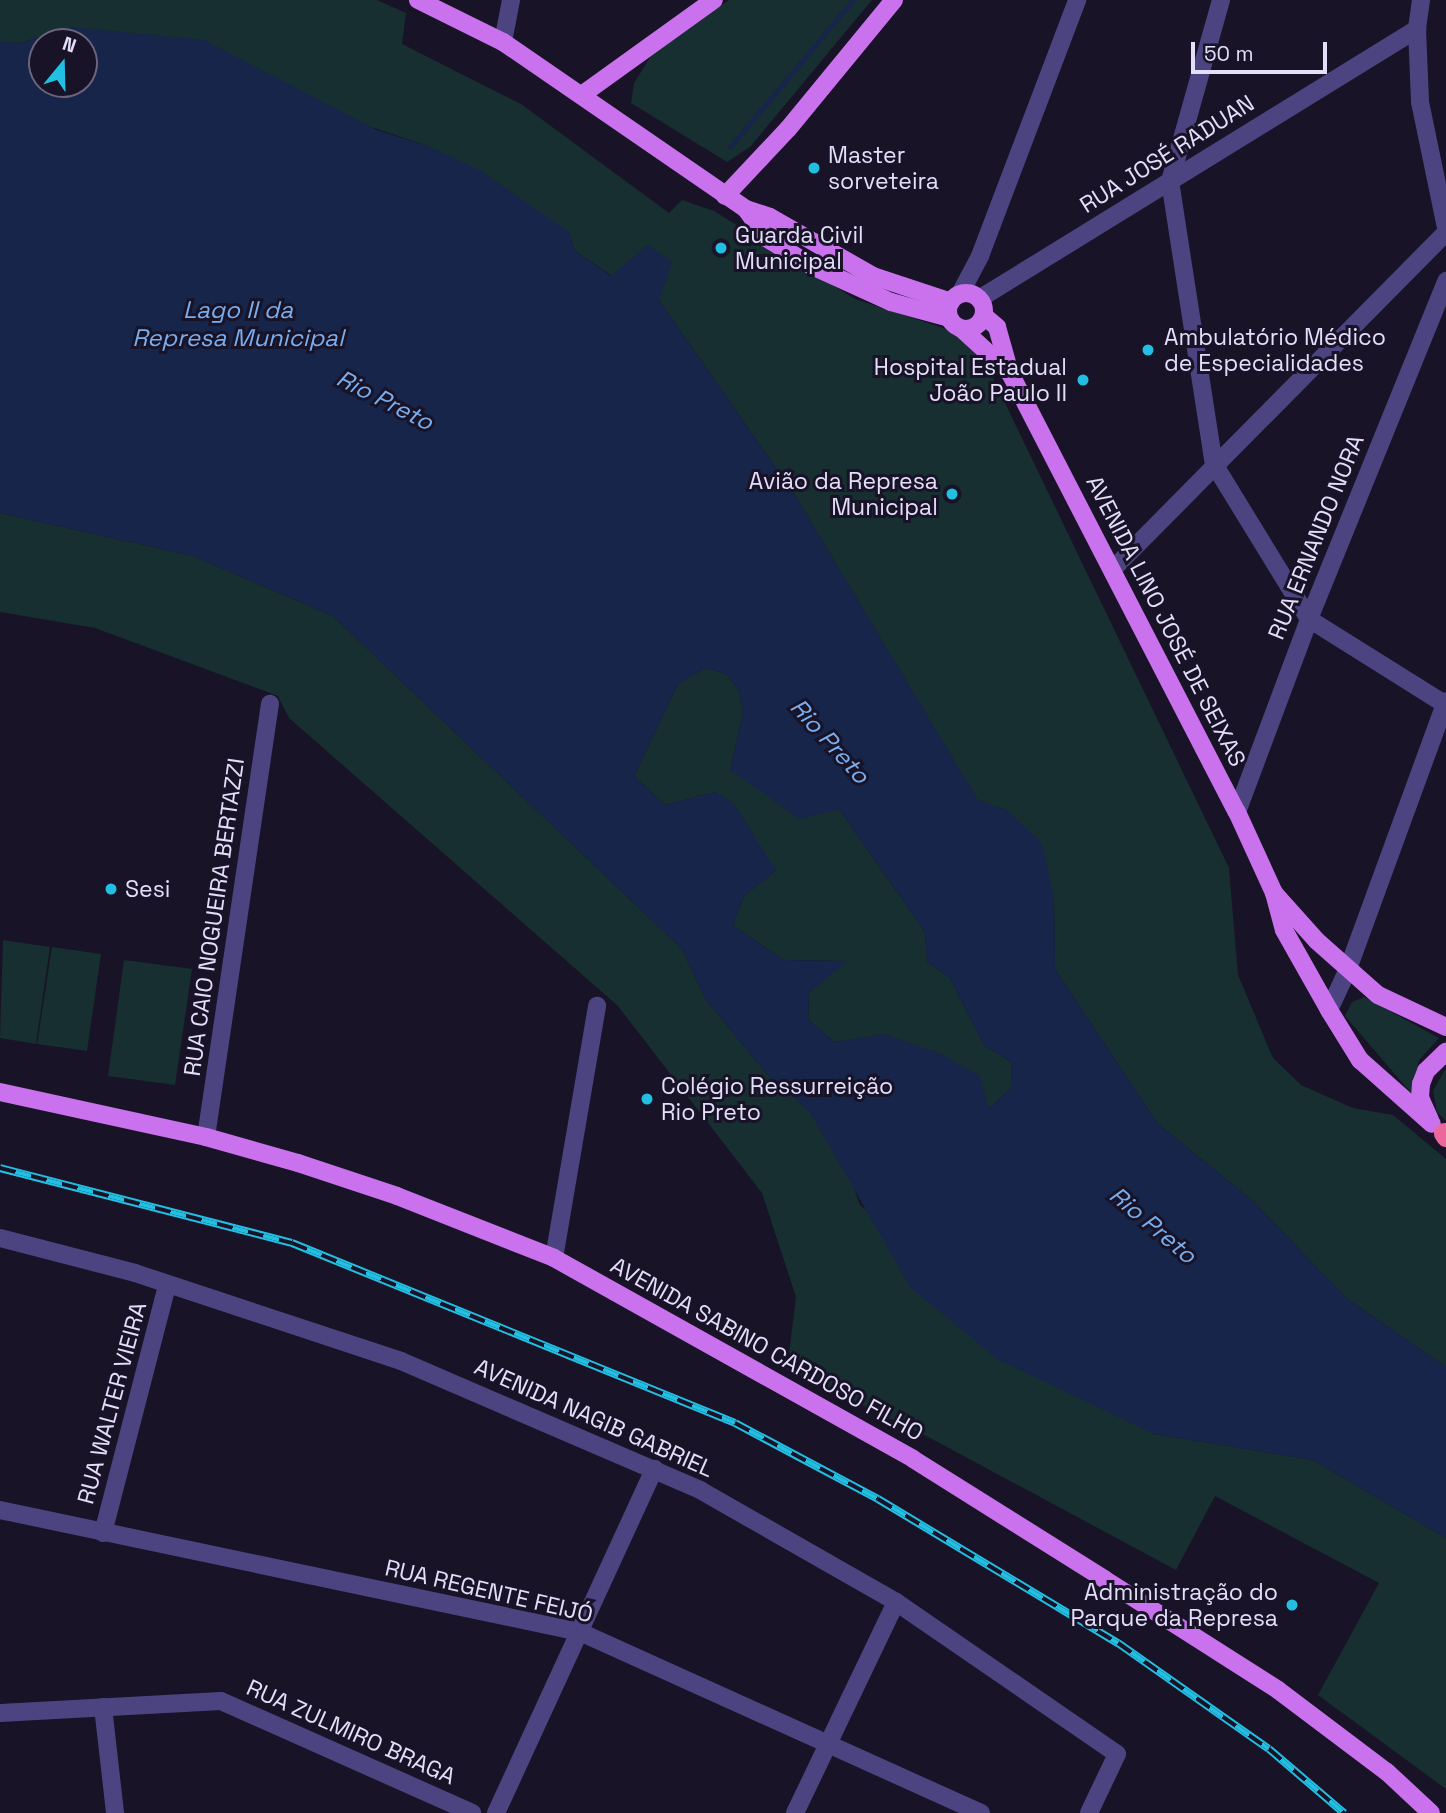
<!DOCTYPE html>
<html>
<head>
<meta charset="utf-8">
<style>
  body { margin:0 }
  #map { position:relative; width:1446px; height:1813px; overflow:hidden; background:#181327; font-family:"Space Grotesk",sans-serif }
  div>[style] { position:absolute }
  .green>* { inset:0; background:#172f30 }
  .water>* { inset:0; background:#162549 }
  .stream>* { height:5px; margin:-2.5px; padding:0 2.5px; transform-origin:2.5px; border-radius:2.5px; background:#162549 }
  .minor>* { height:18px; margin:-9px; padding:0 9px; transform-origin:9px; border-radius:9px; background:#4c4480 }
  .major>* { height:18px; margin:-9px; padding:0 9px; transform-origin:9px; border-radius:9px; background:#ca72ed }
  .major>.ring { margin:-9px; padding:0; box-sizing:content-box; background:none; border:18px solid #ca72ed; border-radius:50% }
  .highway>* { height:21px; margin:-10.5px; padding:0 10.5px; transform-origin:10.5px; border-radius:10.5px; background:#ec689c }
  .rail>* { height:8px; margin-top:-4px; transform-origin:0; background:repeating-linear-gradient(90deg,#181327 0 16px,#22bfe3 0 32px); box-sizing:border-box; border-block:2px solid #22bfe3 }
  .dots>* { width:19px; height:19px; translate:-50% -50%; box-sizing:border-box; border:4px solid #181327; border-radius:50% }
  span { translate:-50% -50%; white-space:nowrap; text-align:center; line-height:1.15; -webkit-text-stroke:6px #181327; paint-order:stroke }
  .street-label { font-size:23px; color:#e4defb }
  .poi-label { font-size:23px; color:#e4defb }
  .left { translate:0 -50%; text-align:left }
  .right { translate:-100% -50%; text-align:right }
  .water-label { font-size:24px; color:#79adee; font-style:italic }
  .north { position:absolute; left:28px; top:28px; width:70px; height:70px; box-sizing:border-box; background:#181327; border:2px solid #6a647c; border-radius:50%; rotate:19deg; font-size:19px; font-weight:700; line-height:28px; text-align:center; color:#e4defb }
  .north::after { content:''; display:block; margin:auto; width:24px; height:32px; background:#22bfe3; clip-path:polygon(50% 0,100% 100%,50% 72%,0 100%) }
  .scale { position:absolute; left:1191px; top:42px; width:136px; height:32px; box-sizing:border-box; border:4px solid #e4defb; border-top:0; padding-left:9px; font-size:21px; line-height:24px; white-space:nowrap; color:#e4defb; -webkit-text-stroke:5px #181327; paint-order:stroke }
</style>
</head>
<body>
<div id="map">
  <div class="green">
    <i style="clip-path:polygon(0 0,377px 0,406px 13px,402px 44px,521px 104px,669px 213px,682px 200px,714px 211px,855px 299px,946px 329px,980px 351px,1229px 868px,1238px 975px,1273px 1058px,1301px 1085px,1353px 1108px,1393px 1115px,1446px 1159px,1446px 1367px,1346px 1298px,1253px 1201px,1157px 1123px,1055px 969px,1054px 897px,1008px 811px,978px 801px,794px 494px,659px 300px,648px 245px,612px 276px,575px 251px,569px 232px,428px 146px,73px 27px,20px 43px,0 42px)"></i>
    <i style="clip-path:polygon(729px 0,872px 0,750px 147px,727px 162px,631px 103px,634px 83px,651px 56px)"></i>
    <i style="clip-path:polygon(0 513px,193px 556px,333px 616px,682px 949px,706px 1000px,768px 1075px,810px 1112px,851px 1180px,860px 1205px,1154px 1434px,1313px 1460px,1446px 1538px,1446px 1789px,1318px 1695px,1379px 1583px,1215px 1496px,1176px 1570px,932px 1439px,787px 1369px,796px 1297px,762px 1193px,618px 1006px,289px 718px,278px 696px,95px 628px,0 612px)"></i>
    <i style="clip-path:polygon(705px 668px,727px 674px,739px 691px,743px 713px,730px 770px,839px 809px,925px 932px,927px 962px,950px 978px,984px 1045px,1011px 1062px,1012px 1087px,989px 1109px,885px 1035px,834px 1042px,808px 1019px,809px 993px,846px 961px,783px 960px,733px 925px,744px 896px,776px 870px,716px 792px,665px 805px,634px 776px,678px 684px)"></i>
    <i style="clip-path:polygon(3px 940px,50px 947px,36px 1044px,0 1038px)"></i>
    <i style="clip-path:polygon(52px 947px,101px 954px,87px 1051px,37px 1044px)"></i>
    <i style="clip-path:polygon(124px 960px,192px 969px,175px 1085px,108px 1076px)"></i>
    <i style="clip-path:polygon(1364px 997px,1439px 1038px,1419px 1060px,1411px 1093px,1345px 1016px,1352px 1002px)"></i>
    <i style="clip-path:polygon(1446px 1068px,1446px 1121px,1437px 1112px,1433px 1091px)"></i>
  </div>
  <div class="water">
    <i style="clip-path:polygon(evenodd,73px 27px,204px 40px,377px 130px,428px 146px,481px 171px,569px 232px,575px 251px,611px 276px,648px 245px,672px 262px,659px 300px,794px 494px,978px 800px,1008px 811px,1042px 843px,1054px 897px,1055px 969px,1157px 1123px,1253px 1201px,1346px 1298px,1446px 1367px,1446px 1538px,1313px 1460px,1154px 1434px,997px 1359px,910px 1287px,810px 1112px,768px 1075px,706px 1000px,682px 949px,333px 616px,193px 556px,0 513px,0 42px,20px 43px,73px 27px,42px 42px,84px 42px,84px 84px,42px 84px,42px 42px,73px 27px,705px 668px,727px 674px,739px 691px,743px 713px,730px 770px,800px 819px,839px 809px,925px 932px,927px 962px,950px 978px,984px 1045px,1011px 1062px,1012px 1087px,989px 1109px,980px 1076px,941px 1054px,885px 1034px,834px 1042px,808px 1019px,809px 993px,847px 961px,783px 960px,733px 925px,744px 896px,776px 870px,734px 804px,716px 792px,665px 805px,634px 776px,678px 684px,705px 668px)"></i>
  </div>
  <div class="stream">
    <i style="left:730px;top:147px;width:192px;rotate:-50.1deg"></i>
  </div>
  <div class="minor">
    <i style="left:1221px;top:0;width:188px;rotate:105.7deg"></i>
    <i style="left:1170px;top:181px;width:286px;rotate:81.2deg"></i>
    <i style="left:1214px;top:464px;width:182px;rotate:58.5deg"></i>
    <i style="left:1309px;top:619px;width:162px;rotate:32.1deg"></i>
    <i style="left:1421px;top:0;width:29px;rotate:98deg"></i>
    <i style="left:1417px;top:29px;width:73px;rotate:87.6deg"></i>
    <i style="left:1420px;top:102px;width:129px;rotate:78.3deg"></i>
    <i style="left:503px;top:42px;width:43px;rotate:-79.2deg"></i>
    <i style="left:960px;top:294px;width:43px;rotate:-62.2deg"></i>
    <i style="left:980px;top:256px;width:274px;rotate:-69.2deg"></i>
    <i style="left:979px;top:299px;width:515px;rotate:-31.65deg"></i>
    <i style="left:1112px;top:570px;width:474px;rotate:-45.3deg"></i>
    <i style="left:1237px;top:812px;width:206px;rotate:-69.5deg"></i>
    <i style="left:1309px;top:619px;width:365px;rotate:-67.9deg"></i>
    <i style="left:1329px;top:1010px;width:45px;rotate:-65.1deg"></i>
    <i style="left:1348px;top:969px;width:285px;rotate:-69.9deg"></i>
    <i style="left:206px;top:1137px;width:438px;rotate:-81.6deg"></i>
    <i style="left:0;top:1238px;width:139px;rotate:14.5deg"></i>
    <i style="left:135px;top:1273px;width:280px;rotate:18.3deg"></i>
    <i style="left:401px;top:1361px;width:326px;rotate:23.3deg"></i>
    <i style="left:700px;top:1490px;width:226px;rotate:29.7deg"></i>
    <i style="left:896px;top:1602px;width:268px;rotate:34.5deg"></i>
    <i style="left:1117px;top:1754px;width:65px;rotate:115.4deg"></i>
    <i style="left:554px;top:1258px;width:256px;rotate:-80.3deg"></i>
    <i style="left:0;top:1510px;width:593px;rotate:11.88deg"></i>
    <i style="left:580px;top:1632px;width:440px;rotate:24.3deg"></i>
    <i style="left:103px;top:1533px;width:256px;rotate:-75.5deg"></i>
    <i style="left:103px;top:1707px;width:107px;rotate:83.5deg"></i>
    <i style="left:0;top:1713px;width:221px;rotate:-3.1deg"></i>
    <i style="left:221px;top:1701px;width:275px;rotate:24deg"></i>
    <i style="left:496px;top:1813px;width:379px;rotate:-65.3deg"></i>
    <i style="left:795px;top:1813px;width:234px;rotate:-64.4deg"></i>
  </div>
  <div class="major">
    <i style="left:418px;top:0;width:95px;rotate:26.3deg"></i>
    <i style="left:503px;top:42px;width:295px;rotate:34.5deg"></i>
    <i style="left:746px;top:209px;width:25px;rotate:18deg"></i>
    <i style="left:770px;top:217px;width:119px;rotate:29.8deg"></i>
    <i style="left:873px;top:276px;width:82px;rotate:18.4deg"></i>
    <i style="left:583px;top:94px;width:161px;rotate:-35.7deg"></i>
    <i style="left:725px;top:196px;width:92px;rotate:-46.8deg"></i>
    <i style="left:788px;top:129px;width:167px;rotate:-50.6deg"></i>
    <i style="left:746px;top:209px;width:35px;rotate:55deg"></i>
    <i style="left:766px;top:238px;width:54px;rotate:31.3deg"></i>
    <i style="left:812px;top:266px;width:87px;rotate:24.5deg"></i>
    <i style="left:891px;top:302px;width:60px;rotate:15.4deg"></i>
    <i class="ring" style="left:948px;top:293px;width:18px;height:18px"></i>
    <i style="left:984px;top:316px;width:17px;rotate:40deg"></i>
    <i style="left:997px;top:327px;width:48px;rotate:74.2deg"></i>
    <i style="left:962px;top:329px;width:65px;rotate:42.5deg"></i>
    <i style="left:1010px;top:373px;width:494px;rotate:62.7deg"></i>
    <i style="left:1237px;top:812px;width:89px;rotate:65.4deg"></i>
    <i style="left:1274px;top:893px;width:38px;rotate:75deg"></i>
    <i style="left:1284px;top:930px;width:92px;rotate:60.6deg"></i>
    <i style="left:1329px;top:1010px;width:59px;rotate:58.2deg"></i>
    <i style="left:1360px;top:1060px;width:96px;rotate:41.6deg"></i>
    <i style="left:1274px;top:893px;width:64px;rotate:48.1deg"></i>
    <i style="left:1317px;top:941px;width:81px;rotate:41.5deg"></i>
    <i style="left:1378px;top:995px;width:75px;rotate:25.2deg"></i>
    <i style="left:0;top:1092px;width:211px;rotate:12.3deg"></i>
    <i style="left:206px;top:1137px;width:96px;rotate:15.8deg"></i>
    <i style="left:298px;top:1163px;width:104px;rotate:18.4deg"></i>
    <i style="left:397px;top:1196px;width:169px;rotate:21.5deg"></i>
    <i style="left:554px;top:1258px;width:411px;rotate:29.2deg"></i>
    <i style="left:913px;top:1459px;width:226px;rotate:32.1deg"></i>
    <i style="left:1104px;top:1579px;width:206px;rotate:32.5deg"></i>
    <i style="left:1278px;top:1690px;width:136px;rotate:37deg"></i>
    <i style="left:1387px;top:1772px;width:60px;rotate:43deg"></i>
    <i style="left:1430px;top:1120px;width:24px;rotate:-114deg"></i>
    <i style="left:1420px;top:1098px;width:14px;rotate:-86deg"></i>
    <i style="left:1421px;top:1084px;width:14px;rotate:-69deg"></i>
    <i style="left:1426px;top:1071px;width:28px;rotate:-44deg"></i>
  </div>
  <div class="highway">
    <i style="left:1444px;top:1133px;width:4px;rotate:56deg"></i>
  </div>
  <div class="rail">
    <i style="left:0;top:1168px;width:301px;rotate:14.4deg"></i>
    <i style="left:292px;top:1243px;width:478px;rotate:22.1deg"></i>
    <i style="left:735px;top:1423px;width:162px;rotate:28deg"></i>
    <i style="left:878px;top:1499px;width:280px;rotate:31deg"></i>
    <i style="left:1118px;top:1643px;width:184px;rotate:35.1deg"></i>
    <i style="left:1269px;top:1749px;width:99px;rotate:40.5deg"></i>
  </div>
  <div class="dots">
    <i style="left:814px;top:168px;background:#22bfe3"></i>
    <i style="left:721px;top:248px;background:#22bfe3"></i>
    <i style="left:1148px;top:350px;background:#22bfe3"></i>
    <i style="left:1083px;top:380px;background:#22bfe3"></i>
    <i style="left:952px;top:494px;background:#22bfe3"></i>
    <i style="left:111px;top:889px;background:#22bfe3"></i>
    <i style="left:647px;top:1099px;background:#22bfe3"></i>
    <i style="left:1292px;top:1605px;background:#22bfe3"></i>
  </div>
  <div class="street-label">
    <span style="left:1167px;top:154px;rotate:-32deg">RUA JOSÉ RADUAN</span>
    <span style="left:1316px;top:537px;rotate:-68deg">RUA ERNANDO NORA</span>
    <span style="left:1166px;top:621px;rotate:63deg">AVENIDA LINO JOSÉ DE SEIXAS</span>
    <span style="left:214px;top:917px;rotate:-82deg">RUA CAIO NOGUEIRA BERTAZZI</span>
    <span style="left:767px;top:1349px;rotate:29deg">AVENIDA SABINO CARDOSO FILHO</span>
    <span style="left:112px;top:1403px;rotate:-75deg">RUA WALTER VIEIRA</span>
    <span style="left:594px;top:1418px;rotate:24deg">AVENIDA NAGIB GABRIEL</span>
    <span style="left:489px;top:1591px;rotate:13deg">RUA REGENTE FEIJÓ</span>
    <span style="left:351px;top:1732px;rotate:24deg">RUA ZULMIRO BRAGA</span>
  </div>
  <div class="poi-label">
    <span class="left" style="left:828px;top:168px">Master<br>sorveteira</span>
    <span class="left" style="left:735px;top:248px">Guarda Civil<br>Municipal</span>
    <span class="left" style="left:1164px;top:350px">Ambulatório Médico<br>de Especialidades</span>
    <span class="right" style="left:1067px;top:380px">Hospital Estadual<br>João Paulo II</span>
    <span class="right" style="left:938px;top:494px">Avião da Represa<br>Municipal</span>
    <span class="left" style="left:125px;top:889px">Sesi</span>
    <span class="left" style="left:661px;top:1099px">Colégio Ressurreição<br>Rio Preto</span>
    <span class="right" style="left:1278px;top:1605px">Administração do<br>Parque da Represa</span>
  </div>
  <div class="water-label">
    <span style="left:238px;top:324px">Lago II da<br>Represa Municipal</span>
    <span style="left:385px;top:400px;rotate:27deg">Rio Preto</span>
    <span style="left:830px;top:741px;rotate:48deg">Rio Preto</span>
    <span style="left:1153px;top:1225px;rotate:40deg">Rio Preto</span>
  </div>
  <div class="north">N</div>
  <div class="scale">50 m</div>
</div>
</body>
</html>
